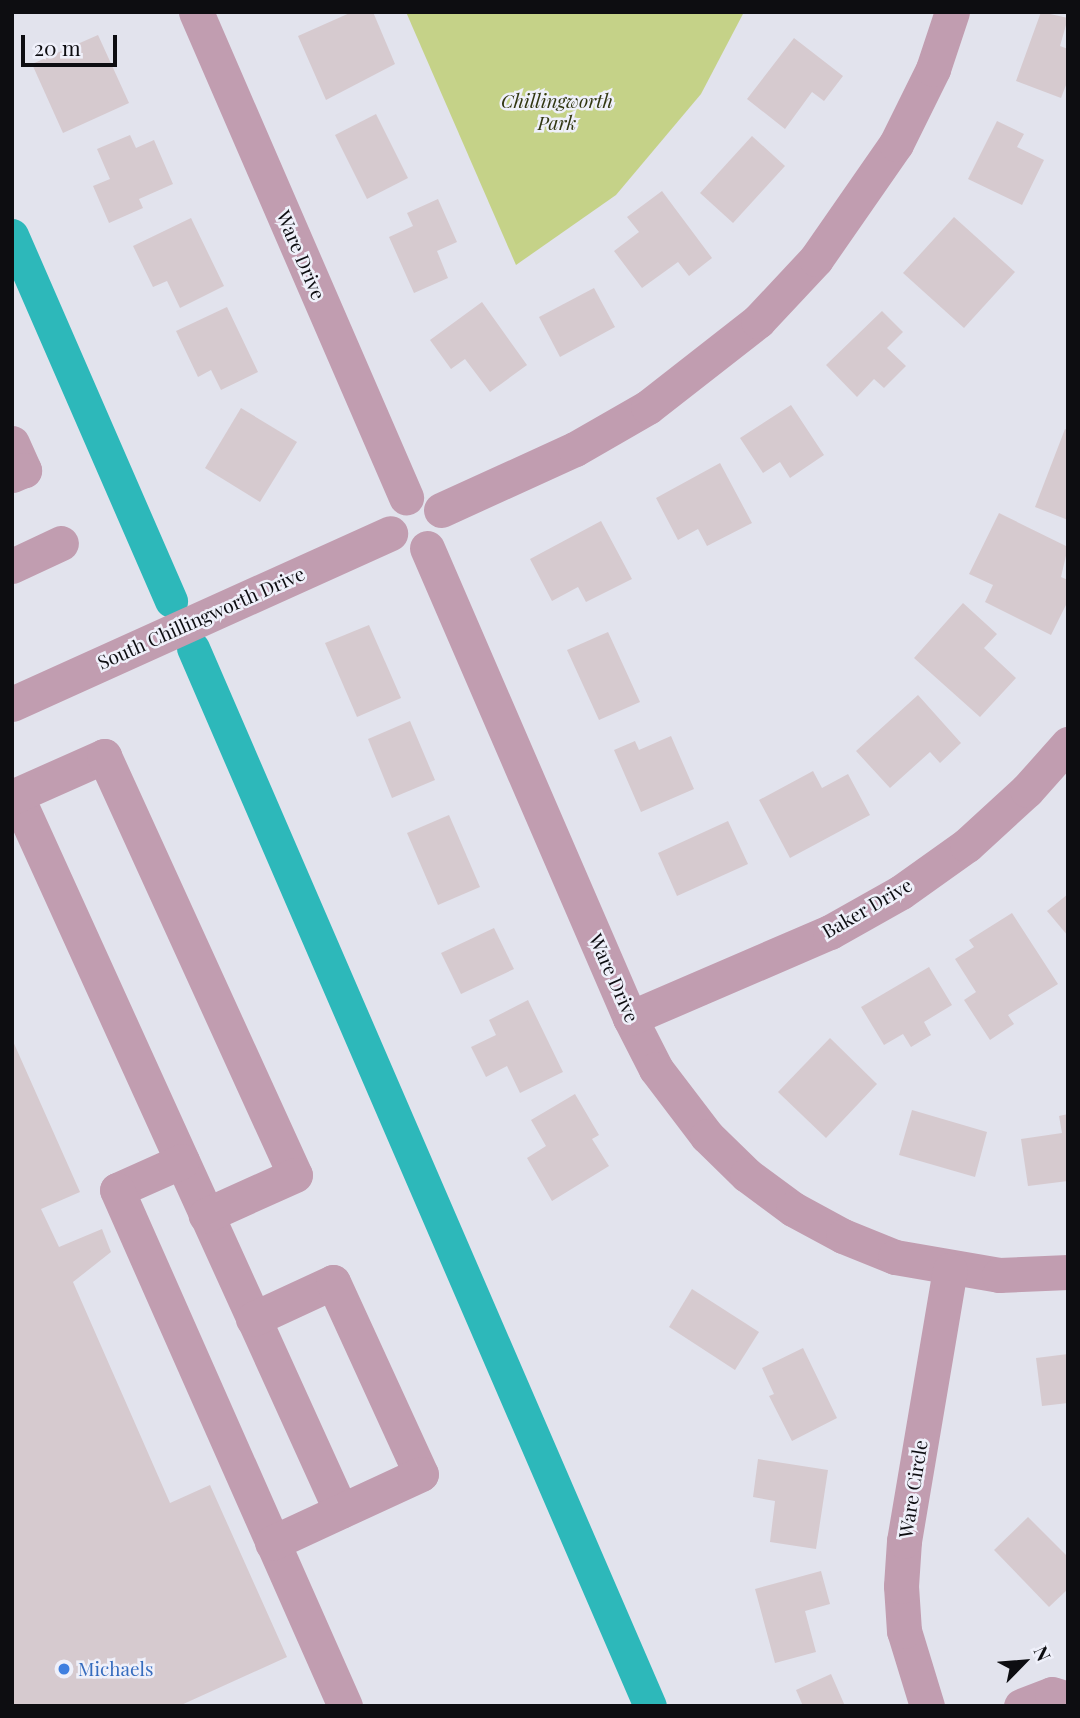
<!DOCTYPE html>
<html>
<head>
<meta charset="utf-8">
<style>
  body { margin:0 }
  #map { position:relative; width:1080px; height:1718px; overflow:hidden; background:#e2e3ed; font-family:"Playfair Display",serif }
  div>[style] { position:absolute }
  .green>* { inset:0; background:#c5d288 }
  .canal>* { height:33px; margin:-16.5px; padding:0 16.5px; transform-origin:16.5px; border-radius:16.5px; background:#2db8ba }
  .building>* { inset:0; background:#d6cacf }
  .minor>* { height:35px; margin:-17.5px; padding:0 17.5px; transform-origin:17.5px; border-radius:17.5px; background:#c19db0 }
  .dots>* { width:19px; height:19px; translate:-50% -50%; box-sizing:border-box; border:4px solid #eff0fa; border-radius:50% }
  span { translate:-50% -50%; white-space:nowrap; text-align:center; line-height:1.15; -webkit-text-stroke:5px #eff0fa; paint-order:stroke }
  .park-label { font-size:19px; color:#323712; font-style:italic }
  .street-label { font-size:19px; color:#0d0d11 }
  .shop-label { font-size:19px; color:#366cbe }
  .left { translate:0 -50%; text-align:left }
  .frame { position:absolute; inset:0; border:14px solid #0d0d11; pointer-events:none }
  .north { position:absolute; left:989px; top:1627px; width:70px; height:70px; -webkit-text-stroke:5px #eff0fa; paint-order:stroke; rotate:65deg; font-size:19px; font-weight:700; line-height:28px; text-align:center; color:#0d0d11 }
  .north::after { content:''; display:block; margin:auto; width:24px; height:32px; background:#0d0d11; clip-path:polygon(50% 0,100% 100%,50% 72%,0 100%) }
  .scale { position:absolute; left:21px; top:35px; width:96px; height:32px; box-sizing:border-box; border:4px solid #0d0d11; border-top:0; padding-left:9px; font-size:21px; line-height:24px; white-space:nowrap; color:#0d0d11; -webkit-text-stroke:5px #eff0fa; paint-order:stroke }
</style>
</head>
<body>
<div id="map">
  <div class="green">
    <i style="clip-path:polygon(406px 12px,744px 12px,701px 94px,616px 195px,516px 265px)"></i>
  </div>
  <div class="canal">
    <i style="left:12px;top:235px;width:399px;rotate:66.5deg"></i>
    <i style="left:193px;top:648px;width:1152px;rotate:66.64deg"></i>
  </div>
  <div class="building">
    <i style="clip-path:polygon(352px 12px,373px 12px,395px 64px,326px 100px,298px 36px)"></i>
    <i style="clip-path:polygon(1041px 12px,1068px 18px,1060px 46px,1068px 49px,1068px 80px,1061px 98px,1016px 81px)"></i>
    <i style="clip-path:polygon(98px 35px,129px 103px,63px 133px,32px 64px)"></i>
    <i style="clip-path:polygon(794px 38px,843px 76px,824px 101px,812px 92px,785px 129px,747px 99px)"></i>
    <i style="clip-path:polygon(376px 114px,408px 178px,367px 199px,335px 135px)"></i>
    <i style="clip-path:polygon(997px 121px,1024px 134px,1017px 147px,1044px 160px,1022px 205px,968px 179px)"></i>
    <i style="clip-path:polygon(130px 135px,136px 148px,154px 140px,173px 184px,139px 199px,143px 208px,109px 223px,93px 186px,110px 179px,97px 149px)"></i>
    <i style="clip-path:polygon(752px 136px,785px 166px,733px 223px,700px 193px)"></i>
    <i style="clip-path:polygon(662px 191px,712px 258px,689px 276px,678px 262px,642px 288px,614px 251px,639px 232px,627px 217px)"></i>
    <i style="clip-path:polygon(438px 199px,457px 242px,437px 251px,448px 278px,414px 293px,389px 237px,413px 226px,407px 213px)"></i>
    <i style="clip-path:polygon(954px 217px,1015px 272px,964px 328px,903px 273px)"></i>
    <i style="clip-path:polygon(191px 218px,224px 286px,180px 308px,167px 281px,153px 287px,133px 246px)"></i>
    <i style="clip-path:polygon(594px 288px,615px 327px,560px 357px,539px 317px)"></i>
    <i style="clip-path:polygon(482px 302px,527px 365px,490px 392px,465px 359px,451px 369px,430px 340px)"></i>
    <i style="clip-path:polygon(227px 307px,258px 372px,221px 390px,211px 370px,198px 377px,176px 331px)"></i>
    <i style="clip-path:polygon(882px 311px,903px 332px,887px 348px,906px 366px,884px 388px,874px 379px,857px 397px,826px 365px)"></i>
    <i style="clip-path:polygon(791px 405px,824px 455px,790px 478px,780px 462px,763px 473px,740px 438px)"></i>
    <i style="clip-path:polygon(241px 408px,297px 442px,260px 502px,205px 468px)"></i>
    <i style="clip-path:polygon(1065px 429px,1068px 431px,1068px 520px,1035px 507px)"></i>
    <i style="clip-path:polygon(720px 463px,752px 523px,707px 546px,698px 529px,678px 540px,656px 498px)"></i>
    <i style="clip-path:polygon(999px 513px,1068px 547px,1061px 577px,1068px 580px,1068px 601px,1051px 635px,985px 602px,993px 585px,969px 574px)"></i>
    <i style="clip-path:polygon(601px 521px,632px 579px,586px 602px,578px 587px,552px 601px,530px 559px)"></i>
    <i style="clip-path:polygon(963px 603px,997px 634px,984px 648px,1016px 678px,980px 717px,914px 658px)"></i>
    <i style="clip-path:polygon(369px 625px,401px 698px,357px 717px,325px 643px)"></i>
    <i style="clip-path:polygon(608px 632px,640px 702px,599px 720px,567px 650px)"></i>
    <i style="clip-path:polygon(918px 695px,961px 743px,940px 763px,930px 752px,890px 788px,856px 751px)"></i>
    <i style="clip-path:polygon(410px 721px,435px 780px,392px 798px,368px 739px)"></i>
    <i style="clip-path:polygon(671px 736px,694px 789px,641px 812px,614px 750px,635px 741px,639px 750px)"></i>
    <i style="clip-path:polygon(813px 771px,822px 788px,848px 774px,870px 815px,790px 858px,759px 800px)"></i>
    <i style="clip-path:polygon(449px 815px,480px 887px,438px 905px,407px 833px)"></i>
    <i style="clip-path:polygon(728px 821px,748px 864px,677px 896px,658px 853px)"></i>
    <i style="clip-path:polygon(1068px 894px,1068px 936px,1047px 911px)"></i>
    <i style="clip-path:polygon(1012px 913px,1058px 984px,1008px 1015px,1014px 1024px,990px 1040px,964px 1000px,976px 992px,955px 959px,974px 947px,969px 940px)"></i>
    <i style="clip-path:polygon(494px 928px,514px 969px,461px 994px,441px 953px)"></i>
    <i style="clip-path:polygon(929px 967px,952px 1005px,924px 1022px,931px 1035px,911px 1047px,903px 1034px,884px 1045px,861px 1007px)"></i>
    <i style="clip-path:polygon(528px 1000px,563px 1072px,520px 1093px,507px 1066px,486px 1077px,471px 1047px,496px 1035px,489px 1020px)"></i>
    <i style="clip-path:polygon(830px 1038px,877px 1084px,826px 1138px,778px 1092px)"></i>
    <i style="clip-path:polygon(12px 1039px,80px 1192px,41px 1209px,59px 1247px,102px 1229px,111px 1252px,73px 1282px,170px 1503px,210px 1485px,287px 1657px,179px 1706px,12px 1706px)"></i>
    <i style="clip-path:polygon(575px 1094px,599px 1135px,592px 1139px,609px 1166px,552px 1201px,527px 1158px,546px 1146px,531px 1120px)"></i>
    <i style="clip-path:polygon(912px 1110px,987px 1132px,975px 1177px,899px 1155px)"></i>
    <i style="clip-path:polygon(1068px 1114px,1068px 1181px,1028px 1186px,1021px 1139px,1062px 1133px,1059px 1116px)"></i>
    <i style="clip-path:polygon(692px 1289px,759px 1332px,735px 1370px,669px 1327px)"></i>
    <i style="clip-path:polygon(803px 1348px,837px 1418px,792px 1441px,769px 1396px,774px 1394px,762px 1368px)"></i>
    <i style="clip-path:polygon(1068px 1354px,1068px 1403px,1042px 1406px,1036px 1358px)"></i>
    <i style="clip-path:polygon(758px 1459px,828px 1470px,816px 1549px,770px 1542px,775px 1501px,753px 1497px)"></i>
    <i style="clip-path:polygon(1028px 1517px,1068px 1557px,1068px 1589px,1049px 1607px,994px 1550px)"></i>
    <i style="clip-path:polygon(821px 1571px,830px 1604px,805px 1611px,816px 1652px,775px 1663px,755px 1589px)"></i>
    <i style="clip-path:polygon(831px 1674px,845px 1706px,803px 1706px,796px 1690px)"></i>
  </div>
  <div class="minor">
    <i style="left:196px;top:12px;width:529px;rotate:66.59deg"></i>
    <i style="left:12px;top:443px;width:30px;rotate:66deg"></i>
    <i style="left:24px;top:470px;width:13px;rotate:157deg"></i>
    <i style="left:441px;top:510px;width:147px;rotate:-24.5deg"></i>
    <i style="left:575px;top:449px;width:84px;rotate:-29.9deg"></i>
    <i style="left:648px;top:407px;width:140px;rotate:-38deg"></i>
    <i style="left:758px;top:321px;width:85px;rotate:-46.9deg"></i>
    <i style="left:816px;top:259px;width:140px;rotate:-55.2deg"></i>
    <i style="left:896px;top:144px;width:84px;rotate:-63.7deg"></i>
    <i style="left:933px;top:69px;width:60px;rotate:-71.6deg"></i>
    <i style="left:427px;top:548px;width:512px;rotate:66.64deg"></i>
    <i style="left:630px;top:1018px;width:57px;rotate:63deg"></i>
    <i style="left:656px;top:1069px;width:84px;rotate:52.7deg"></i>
    <i style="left:707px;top:1136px;width:56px;rotate:44.3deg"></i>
    <i style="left:747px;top:1175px;width:57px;rotate:36.5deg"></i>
    <i style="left:793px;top:1209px;width:57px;rotate:28.4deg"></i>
    <i style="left:843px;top:1236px;width:56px;rotate:22deg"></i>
    <i style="left:895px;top:1257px;width:106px;rotate:9.8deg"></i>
    <i style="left:999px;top:1275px;width:69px;rotate:-2.5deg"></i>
    <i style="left:12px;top:566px;width:54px;rotate:-25.1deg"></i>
    <i style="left:12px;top:704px;width:415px;rotate:-24.3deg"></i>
    <i style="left:16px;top:795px;width:786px;rotate:65.59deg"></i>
    <i style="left:12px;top:797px;width:101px;rotate:-24deg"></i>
    <i style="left:104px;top:756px;width:460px;rotate:65.5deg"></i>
    <i style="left:295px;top:1175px;width:98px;rotate:155.8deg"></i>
    <i style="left:630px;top:1018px;width:218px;rotate:-23.3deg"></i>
    <i style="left:830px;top:932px;width:81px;rotate:-29.4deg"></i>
    <i style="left:901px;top:892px;width:81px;rotate:-35.5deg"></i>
    <i style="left:967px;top:845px;width:81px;rotate:-42.5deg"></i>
    <i style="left:1027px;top:790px;width:62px;rotate:-48.3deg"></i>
    <i style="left:182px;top:1161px;width:71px;rotate:156deg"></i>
    <i style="left:117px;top:1190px;width:564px;rotate:66.16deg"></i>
    <i style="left:253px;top:1319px;width:88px;rotate:-24.8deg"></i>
    <i style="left:333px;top:1282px;width:211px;rotate:65.4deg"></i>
    <i style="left:421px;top:1474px;width:164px;rotate:155.2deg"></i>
    <i style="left:927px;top:1706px;width:78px;rotate:-107deg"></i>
    <i style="left:904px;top:1631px;width:45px;rotate:-93.8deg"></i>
    <i style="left:901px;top:1586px;width:45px;rotate:-86.2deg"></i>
    <i style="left:904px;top:1541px;width:275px;rotate:-80.4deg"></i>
    <i style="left:1021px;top:1706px;width:33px;rotate:-21deg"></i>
    <i style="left:1052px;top:1694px;width:17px;rotate:17deg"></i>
  </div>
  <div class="dots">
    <i style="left:64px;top:1669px;background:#3f7fe0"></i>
  </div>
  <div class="park-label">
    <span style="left:557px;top:112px">Chillingworth<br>Park</span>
  </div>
  <div class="street-label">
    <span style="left:301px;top:255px;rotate:67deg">Ware Drive</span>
    <span style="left:201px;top:618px;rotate:-24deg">South Chillingworth Drive</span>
    <span style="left:867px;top:908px;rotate:-30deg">Baker Drive</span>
    <span style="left:614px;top:978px;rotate:66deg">Ware Drive</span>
    <span style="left:913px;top:1489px;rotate:-81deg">Ware Circle</span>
  </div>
  <div class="shop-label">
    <span class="left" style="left:78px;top:1669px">Michaels</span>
  </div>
  <div class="frame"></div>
  <div class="north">N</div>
  <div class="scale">20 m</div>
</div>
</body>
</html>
